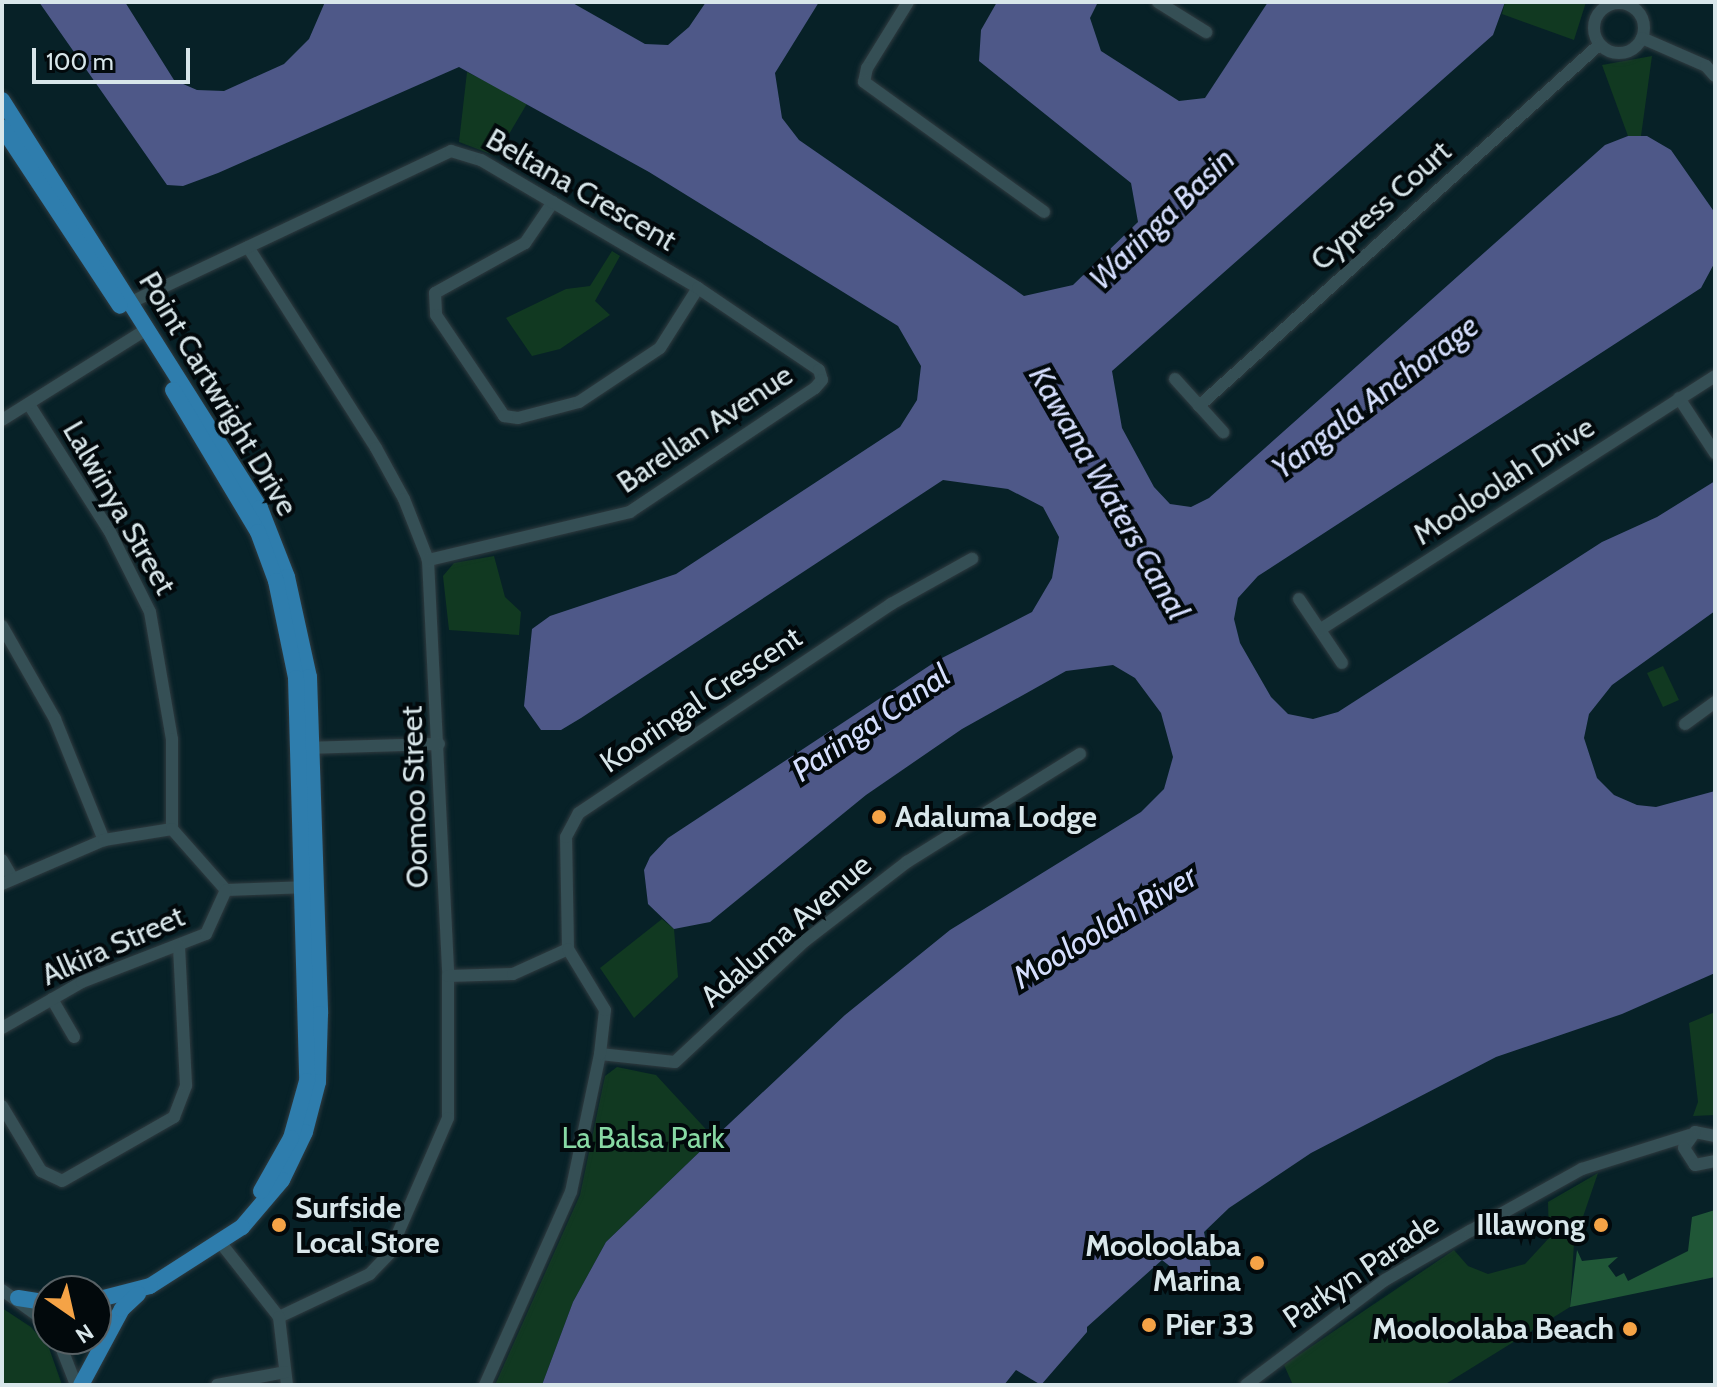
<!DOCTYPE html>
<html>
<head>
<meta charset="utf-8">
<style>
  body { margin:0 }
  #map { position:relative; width:1717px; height:1387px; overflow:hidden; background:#072127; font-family:Cabin,sans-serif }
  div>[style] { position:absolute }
  .green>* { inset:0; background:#113921 }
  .forest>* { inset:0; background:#205737 }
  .water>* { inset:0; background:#4e5888 }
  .roads { filter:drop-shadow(0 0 2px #303b40) drop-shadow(0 0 2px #303b40) }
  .minor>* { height:12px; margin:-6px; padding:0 6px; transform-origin:6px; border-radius:6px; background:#354f55 }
  .minor>.ring { margin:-6px; padding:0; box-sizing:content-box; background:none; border:12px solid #354f55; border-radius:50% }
  .major>* { height:16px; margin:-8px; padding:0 8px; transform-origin:8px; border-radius:8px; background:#2e7dad }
  .dots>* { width:22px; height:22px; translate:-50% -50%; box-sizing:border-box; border:4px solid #02090c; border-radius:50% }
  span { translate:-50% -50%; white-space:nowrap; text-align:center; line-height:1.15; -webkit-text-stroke:8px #02090c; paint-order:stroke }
  .street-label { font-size:30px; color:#d8e6ea }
  .poi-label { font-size:30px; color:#d8e6ea; font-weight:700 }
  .left { translate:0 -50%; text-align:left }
  .right { translate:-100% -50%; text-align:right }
  .park-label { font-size:30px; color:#88d9a4 }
  .water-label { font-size:32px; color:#d5defd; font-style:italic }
  .frame { position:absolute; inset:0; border:4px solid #d8e6ea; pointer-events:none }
  .north { position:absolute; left:32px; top:1275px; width:80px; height:80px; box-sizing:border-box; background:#02090c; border:2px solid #586165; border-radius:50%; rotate:146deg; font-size:22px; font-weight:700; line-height:32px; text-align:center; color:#d8e6ea }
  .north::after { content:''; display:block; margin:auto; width:28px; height:36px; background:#f5a346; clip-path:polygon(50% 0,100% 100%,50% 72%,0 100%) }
  .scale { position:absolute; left:32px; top:48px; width:158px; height:36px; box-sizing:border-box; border:4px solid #d8e6ea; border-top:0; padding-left:10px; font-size:24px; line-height:28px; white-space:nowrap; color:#d8e6ea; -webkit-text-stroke:6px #02090c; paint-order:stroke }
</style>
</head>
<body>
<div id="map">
  <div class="green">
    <i style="clip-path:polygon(1505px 2px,1586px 2px,1574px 40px,1502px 14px)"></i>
    <i style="clip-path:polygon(1652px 56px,1641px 136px,1628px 136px,1602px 65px)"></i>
    <i style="clip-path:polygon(467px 72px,528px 102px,496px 156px,459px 142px)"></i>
    <i style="clip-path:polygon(612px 251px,620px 256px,595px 301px,610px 315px,560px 349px,532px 356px,506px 318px,566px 289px,590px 286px)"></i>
    <i style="clip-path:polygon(494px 556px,505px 597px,521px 612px,519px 635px,449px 630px,443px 576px,454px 563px)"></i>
    <i style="clip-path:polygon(1663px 666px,1679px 700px,1663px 707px,1647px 673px)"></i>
    <i style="clip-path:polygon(662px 919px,674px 929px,678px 977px,634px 1018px,600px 968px)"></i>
    <i style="clip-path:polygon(1715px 1012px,1715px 1115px,1693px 1116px,1698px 1102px,1689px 1023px)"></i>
    <i style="clip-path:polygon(617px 1067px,656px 1075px,714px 1138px,606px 1242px,573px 1302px,542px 1385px,495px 1385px,580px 1195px,605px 1076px)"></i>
    <i style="clip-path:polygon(1598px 1173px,1574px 1243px,1570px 1307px,1444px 1385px,1293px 1385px,1284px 1365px,1454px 1250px,1468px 1266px,1488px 1274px,1525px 1264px,1549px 1238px,1548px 1202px)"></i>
    <i style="clip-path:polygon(2px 1308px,31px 1327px,49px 1348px,62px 1385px,2px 1385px)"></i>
  </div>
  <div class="forest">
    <i style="clip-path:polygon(1715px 1210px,1715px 1277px,1570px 1307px,1577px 1250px,1582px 1261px,1618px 1257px,1608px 1266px,1616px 1277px,1624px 1273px,1628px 1281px,1688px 1251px,1692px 1217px)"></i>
  </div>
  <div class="water">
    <i style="clip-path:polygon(39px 2px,125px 2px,174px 80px,197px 90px,224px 91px,284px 64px,309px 39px,325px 2px,571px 2px,645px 44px,668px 45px,689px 27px,706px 2px,819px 2px,775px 73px,782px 118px,799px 140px,1024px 296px,1073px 285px,1138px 222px,1131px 183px,979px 61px,981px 30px,997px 2px,1098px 2px,1090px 18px,1101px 51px,1179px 101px,1205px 98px,1268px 2px,1505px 2px,1493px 35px,1112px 371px,1122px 428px,1154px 487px,1170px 504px,1191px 507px,1209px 498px,1605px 145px,1628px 136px,1647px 136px,1671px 150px,1715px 213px,1715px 262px,1701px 288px,1258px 576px,1238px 598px,1234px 619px,1240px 643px,1271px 697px,1288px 714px,1313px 719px,1338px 712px,1602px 542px,1657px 517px,1715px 481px,1715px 611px,1612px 685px,1589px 714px,1584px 738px,1597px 778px,1614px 795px,1637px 805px,1656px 807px,1715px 791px,1715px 973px,1622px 1014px,1496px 1057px,1311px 1153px,1229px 1208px,1204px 1232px,1212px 1273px,1191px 1283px,1162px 1260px,1087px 1327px,1087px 1332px,1041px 1385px,1016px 1370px,1004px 1385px,542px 1385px,573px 1302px,606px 1242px,714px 1138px,845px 1015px,950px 930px,1141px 812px,1164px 789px,1173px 757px,1161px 713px,1135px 678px,1113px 665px,1066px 671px,962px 729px,866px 795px,710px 922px,674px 929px,648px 904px,644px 870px,650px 857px,668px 838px,938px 660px,1032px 612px,1052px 578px,1059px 537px,1043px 507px,1008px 489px,943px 480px,581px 718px,561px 730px,541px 730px,524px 706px,532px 629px,550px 616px,676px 574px,900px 427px,917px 400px,921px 366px,898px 326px,649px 172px,459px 67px,218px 173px,183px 186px,167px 185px)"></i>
  </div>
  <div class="roads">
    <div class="minor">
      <i style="left:908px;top:2px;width:78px;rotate:121.8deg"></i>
      <i style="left:867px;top:68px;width:14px;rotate:102deg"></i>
      <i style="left:864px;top:82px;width:222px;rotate:35.8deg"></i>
      <i style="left:1158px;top:2px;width:57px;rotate:32deg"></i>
      <i class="ring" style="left:1594px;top:3px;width:38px;height:38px"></i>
      <i style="left:1642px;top:38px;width:70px;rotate:23.6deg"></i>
      <i style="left:1706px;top:66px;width:13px;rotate:48deg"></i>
      <i style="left:553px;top:202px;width:50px;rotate:124.3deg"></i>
      <i style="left:525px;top:243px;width:103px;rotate:150.9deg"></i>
      <i style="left:435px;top:293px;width:22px;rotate:87deg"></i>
      <i style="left:436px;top:315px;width:122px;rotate:56deg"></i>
      <i style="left:504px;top:416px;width:14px;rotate:8deg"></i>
      <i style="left:518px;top:418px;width:63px;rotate:-14.7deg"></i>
      <i style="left:579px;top:402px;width:97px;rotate:-33.7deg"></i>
      <i style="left:660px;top:348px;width:71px;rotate:-57.7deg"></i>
      <i style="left:248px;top:247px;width:238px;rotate:57.5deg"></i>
      <i style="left:376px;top:448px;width:58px;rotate:61.2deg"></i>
      <i style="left:404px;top:499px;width:66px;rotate:68.5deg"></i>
      <i style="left:428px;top:560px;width:416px;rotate:87.2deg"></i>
      <i style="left:448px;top:976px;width:142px;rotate:90deg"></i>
      <i style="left:448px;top:1118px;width:148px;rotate:113.5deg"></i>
      <i style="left:389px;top:1254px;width:28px;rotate:134deg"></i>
      <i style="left:370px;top:1274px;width:101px;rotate:154.7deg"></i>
      <i style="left:123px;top:306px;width:363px;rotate:-25.3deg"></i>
      <i style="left:451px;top:151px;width:31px;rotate:17deg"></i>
      <i style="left:481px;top:160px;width:252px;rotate:30.5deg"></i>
      <i style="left:698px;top:288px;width:146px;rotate:34.1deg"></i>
      <i style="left:819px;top:370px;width:10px;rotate:73deg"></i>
      <i style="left:822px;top:380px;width:11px;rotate:131deg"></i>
      <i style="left:815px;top:388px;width:223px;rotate:146.2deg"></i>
      <i style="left:630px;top:512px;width:208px;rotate:166.6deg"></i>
      <i style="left:1175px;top:379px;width:72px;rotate:47.8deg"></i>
      <i style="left:1679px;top:398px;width:66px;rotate:56.8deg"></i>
      <i style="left:30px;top:406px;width:149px;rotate:57.6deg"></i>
      <i style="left:110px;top:532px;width:89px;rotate:63.4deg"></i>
      <i style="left:150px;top:612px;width:129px;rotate:80.2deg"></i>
      <i style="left:172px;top:739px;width:90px;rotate:90deg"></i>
      <i style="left:1199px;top:406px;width:539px;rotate:-42.07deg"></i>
      <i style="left:2px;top:420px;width:171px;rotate:-32.1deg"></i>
      <i style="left:1299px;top:599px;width:77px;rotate:56.1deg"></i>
      <i style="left:2px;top:626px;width:107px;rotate:60.3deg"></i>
      <i style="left:55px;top:719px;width:131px;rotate:68deg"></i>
      <i style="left:1321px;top:629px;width:468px;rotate:-32.7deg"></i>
      <i style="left:1685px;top:724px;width:37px;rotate:-36deg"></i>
      <i style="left:303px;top:748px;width:136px;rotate:-1.7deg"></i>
      <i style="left:2px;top:860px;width:20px;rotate:60deg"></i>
      <i style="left:2px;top:884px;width:111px;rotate:-23.3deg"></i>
      <i style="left:104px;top:840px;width:69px;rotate:-9.2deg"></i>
      <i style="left:172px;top:829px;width:81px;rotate:48.5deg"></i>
      <i style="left:226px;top:890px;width:83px;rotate:-2.1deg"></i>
      <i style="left:568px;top:949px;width:112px;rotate:-91deg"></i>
      <i style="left:566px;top:837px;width:27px;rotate:-62deg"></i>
      <i style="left:579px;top:813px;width:376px;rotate:-33.8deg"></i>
      <i style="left:891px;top:604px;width:93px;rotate:-29.1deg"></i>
      <i style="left:448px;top:976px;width:65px;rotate:-1.8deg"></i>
      <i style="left:513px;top:974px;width:60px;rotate:-24.4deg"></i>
      <i style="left:52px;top:999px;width:44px;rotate:59.9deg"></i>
      <i style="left:2px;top:1028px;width:92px;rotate:-29.9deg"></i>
      <i style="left:82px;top:982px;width:133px;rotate:-21.2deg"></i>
      <i style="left:206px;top:934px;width:48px;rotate:-65.6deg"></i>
      <i style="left:600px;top:1054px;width:75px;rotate:6.1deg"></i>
      <i style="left:675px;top:1062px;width:179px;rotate:-43deg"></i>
      <i style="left:806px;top:940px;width:128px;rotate:-37.7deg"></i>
      <i style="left:907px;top:862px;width:204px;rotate:-32deg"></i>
      <i style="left:2px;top:1106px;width:76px;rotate:59deg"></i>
      <i style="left:41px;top:1171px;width:23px;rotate:25deg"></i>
      <i style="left:62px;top:1181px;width:129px;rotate:-29.7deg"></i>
      <i style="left:174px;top:1117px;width:34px;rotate:-69deg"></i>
      <i style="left:186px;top:1085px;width:140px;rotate:-92.9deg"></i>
      <i style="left:1715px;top:1136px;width:20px;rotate:-169deg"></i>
      <i style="left:1695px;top:1132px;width:19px;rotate:125deg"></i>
      <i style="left:1684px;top:1148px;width:20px;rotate:57deg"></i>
      <i style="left:1695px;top:1165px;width:20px;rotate:-11deg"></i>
      <i style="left:220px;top:1242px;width:95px;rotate:51.8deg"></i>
      <i style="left:279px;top:1317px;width:68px;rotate:83.3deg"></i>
      <i style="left:2px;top:1290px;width:57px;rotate:35.7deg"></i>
      <i style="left:58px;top:1339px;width:49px;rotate:68.6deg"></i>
      <i style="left:217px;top:1385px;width:69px;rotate:-10.8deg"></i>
      <i style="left:485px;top:1385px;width:211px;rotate:-66deg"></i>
      <i style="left:571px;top:1192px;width:141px;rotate:-78.1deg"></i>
      <i style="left:600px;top:1054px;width:44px;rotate:-83.5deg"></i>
      <i style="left:605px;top:1010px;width:71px;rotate:-121.2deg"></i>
      <i style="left:1246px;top:1385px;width:174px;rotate:-37.1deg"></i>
      <i style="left:1385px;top:1280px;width:98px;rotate:-30deg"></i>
      <i style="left:1470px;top:1231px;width:128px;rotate:-29deg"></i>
      <i style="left:1582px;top:1169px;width:113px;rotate:-17.5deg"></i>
    </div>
    <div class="major">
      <i style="left:2px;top:100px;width:483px;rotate:57.7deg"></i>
      <i style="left:260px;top:508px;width:74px;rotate:68.6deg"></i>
      <i style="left:287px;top:577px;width:102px;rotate:77.6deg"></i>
      <i style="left:309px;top:677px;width:337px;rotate:88.1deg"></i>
      <i style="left:320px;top:1014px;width:68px;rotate:91.7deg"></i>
      <i style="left:318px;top:1082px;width:52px;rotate:104.6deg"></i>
      <i style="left:305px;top:1132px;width:53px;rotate:115.6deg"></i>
      <i style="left:282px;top:1180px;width:62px;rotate:130.4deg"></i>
      <i style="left:242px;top:1227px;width:109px;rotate:147.3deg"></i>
      <i style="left:150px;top:1286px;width:56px;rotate:165.5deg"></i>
      <i style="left:2px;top:127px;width:214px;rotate:56.6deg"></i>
      <i style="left:173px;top:390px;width:165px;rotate:59.1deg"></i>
      <i style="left:258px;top:532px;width:52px;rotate:69.8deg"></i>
      <i style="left:276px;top:581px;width:99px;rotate:78.3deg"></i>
      <i style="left:296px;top:678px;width:403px;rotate:88.4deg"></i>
      <i style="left:307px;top:1081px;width:59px;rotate:105.7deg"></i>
      <i style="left:291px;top:1138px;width:61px;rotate:119.5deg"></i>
      <i style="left:18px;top:1298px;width:30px;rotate:9deg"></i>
      <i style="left:81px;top:1385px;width:86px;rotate:-61.7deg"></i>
      <i style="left:122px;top:1309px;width:22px;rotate:-43deg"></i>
    </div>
  </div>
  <div class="dots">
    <i style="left:879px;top:817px;background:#f5a346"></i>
    <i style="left:279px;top:1225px;background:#f5a346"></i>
    <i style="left:1601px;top:1225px;background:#f5a346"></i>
    <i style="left:1257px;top:1263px;background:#f5a346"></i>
    <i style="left:1149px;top:1325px;background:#f5a346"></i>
    <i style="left:1630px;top:1329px;background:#f5a346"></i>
  </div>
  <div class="street-label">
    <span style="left:581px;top:190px;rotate:30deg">Beltana Crescent</span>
    <span style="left:1381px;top:206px;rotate:-42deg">Cypress Court</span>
    <span style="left:218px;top:394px;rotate:59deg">Point Cartwright Drive</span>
    <span style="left:705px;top:429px;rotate:-34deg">Barellan Avenue</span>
    <span style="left:1504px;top:481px;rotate:-33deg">Mooloolah Drive</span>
    <span style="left:119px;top:508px;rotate:60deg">Lalwinya Street</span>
    <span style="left:701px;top:700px;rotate:-34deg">Kooringal Crescent</span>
    <span style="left:415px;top:797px;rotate:-92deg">Oomoo Street</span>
    <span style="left:786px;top:931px;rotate:-41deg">Adaluma Avenue</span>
    <span style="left:113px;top:946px;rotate:-24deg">Alkira Street</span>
    <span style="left:1361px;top:1271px;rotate:-34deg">Parkyn Parade</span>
  </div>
  <div class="poi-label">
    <span class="left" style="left:895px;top:817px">Adaluma Lodge</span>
    <span class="left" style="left:295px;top:1225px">Surfside<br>Local Store</span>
    <span class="right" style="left:1585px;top:1225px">Illawong</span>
    <span class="right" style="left:1241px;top:1263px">Mooloolaba<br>Marina</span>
    <span class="left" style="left:1165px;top:1325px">Pier 33</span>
    <span class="right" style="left:1614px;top:1329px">Mooloolaba Beach</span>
  </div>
  <div class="park-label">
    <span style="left:643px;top:1138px">La Balsa Park</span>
  </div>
  <div class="water-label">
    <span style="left:1162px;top:219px;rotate:-44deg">Waringa Basin</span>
    <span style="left:1375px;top:397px;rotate:-37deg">Yangala Anchorage</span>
    <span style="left:1109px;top:493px;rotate:60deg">Kawana Waters Canal</span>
    <span style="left:871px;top:723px;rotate:-34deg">Paringa Canal</span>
    <span style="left:1105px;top:927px;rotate:-31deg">Mooloolah River</span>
  </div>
  <div class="frame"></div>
  <div class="north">N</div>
  <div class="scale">100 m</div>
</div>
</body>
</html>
